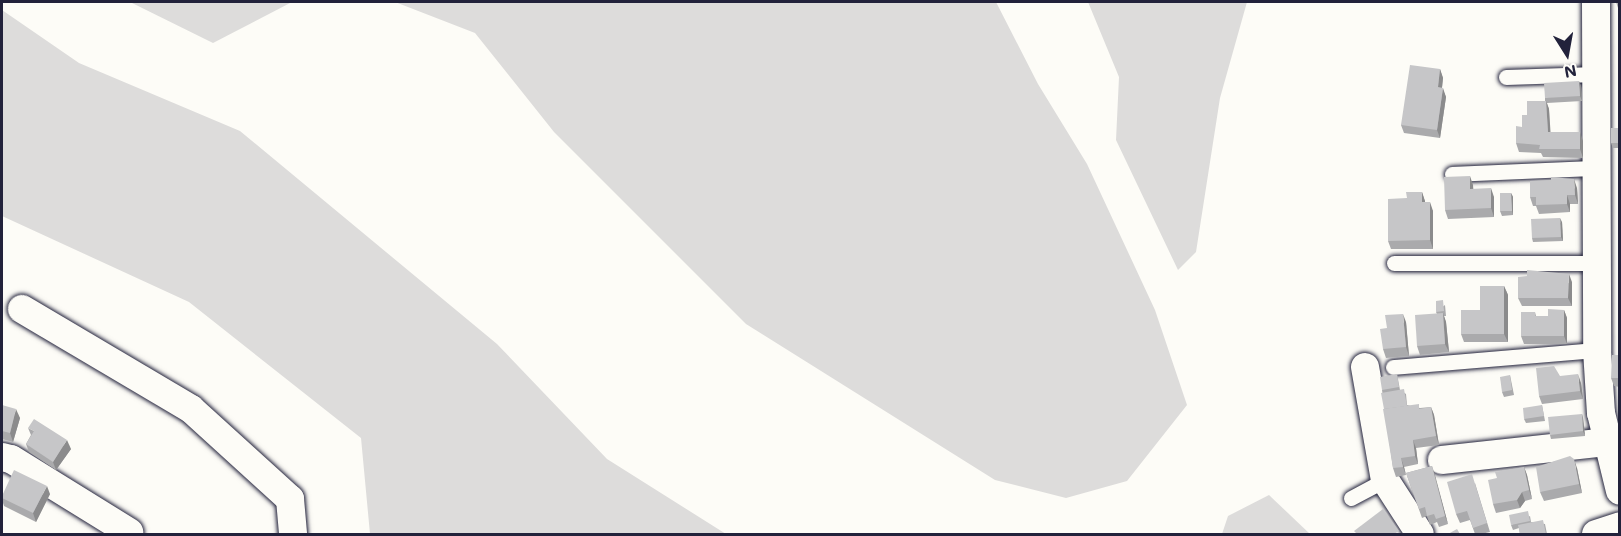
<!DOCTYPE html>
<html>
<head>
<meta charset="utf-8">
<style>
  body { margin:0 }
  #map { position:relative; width:1621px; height:536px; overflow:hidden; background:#fdfcf7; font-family:Mali,sans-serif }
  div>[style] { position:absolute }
  .green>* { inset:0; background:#dddcdb }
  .roads { filter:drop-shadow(0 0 2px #22223b) drop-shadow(0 0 2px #22223b) }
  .service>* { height:15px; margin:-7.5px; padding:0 7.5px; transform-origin:7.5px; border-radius:7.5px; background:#fdfcf7 }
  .minor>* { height:28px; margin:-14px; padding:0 14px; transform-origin:14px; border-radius:14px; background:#fdfcf7 }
  .wall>* { inset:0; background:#aaaaac }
  .shaded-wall>* { inset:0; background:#8b8b8c }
  .building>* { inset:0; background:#c6c6c8 }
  span { translate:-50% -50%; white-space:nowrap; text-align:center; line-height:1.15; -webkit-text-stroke:6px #fdfcf7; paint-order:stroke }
  .frame { position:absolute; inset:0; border:3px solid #22223b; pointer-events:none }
  .north { position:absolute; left:1537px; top:24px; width:60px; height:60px; -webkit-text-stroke:4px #fdfcf7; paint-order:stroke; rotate:169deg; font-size:16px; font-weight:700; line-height:24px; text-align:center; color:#22223b }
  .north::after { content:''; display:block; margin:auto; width:21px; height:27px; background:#22223b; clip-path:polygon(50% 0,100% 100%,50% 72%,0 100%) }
</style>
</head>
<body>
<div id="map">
  <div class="green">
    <i style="clip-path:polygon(130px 2px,292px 2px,213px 43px)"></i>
    <i style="clip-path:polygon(395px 2px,996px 2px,1038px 84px,1087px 164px,1155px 310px,1187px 405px,1127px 481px,1066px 498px,995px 480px,746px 324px,554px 132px,475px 33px)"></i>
    <i style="clip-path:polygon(1088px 2px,1247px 2px,1220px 98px,1196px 252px,1178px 270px,1116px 140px,1119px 77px)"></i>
    <i style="clip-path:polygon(2px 10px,79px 63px,240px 131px,497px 344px,607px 459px,726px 534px,370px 534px,361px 438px,189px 302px,2px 216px)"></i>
    <i style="clip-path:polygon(1269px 495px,1310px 534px,1222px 534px,1228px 516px)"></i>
  </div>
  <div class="roads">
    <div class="service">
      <i style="left:1506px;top:77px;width:89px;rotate:-1.9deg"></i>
      <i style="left:1452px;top:174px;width:145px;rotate:-2.4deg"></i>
      <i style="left:1394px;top:263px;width:204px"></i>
      <i style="left:1393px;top:367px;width:205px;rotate:-4.8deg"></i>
      <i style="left:1351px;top:498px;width:38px;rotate:-28deg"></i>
    </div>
    <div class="minor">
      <i style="left:1596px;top:2px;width:348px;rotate:89.8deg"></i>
      <i style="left:1597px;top:350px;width:63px;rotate:86.4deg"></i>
      <i style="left:1601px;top:413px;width:80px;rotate:76.3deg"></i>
      <i style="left:22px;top:309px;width:196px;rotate:30.6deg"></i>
      <i style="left:191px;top:409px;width:134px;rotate:42.3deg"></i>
      <i style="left:290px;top:499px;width:35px;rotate:85deg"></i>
      <i style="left:1365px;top:367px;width:115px;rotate:80deg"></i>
      <i style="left:1385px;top:480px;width:64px;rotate:57.1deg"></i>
      <i style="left:2px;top:457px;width:9px;rotate:13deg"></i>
      <i style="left:11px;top:459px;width:139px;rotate:31.7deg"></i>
      <i style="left:1442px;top:460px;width:167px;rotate:-6.2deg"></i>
      <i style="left:1596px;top:534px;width:25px;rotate:-18deg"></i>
    </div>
  </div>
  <div class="wall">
    <i style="clip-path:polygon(1616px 2px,1620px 2px,1620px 11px,1619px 11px)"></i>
    <i style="clip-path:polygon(1440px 69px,1443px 78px,1442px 88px,1446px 97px,1440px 138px,1404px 133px,1401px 125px)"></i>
    <i style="clip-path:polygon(1581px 86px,1582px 101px,1547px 103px,1549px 109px,1550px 132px,1583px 141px,1583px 158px,1543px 157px,1541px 153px,1519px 152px,1516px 143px,1527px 115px,1545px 101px,1545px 98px)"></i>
    <i style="clip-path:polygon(1620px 128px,1620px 148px,1613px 148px,1611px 143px)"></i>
    <i style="clip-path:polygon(1473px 185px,1473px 189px,1494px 197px,1494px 217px,1448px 219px,1445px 210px)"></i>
    <i style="clip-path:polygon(1577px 188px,1578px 204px,1570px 204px,1570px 212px,1539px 214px,1536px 206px,1533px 206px,1530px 197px)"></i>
    <i style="clip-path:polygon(1422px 192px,1425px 202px,1433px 211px,1433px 249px,1391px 249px,1388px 241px,1407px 198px)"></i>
    <i style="clip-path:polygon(1511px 193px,1513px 197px,1513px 215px,1502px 216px,1500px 211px)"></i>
    <i style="clip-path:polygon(1562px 222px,1563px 241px,1533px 242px,1532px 238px)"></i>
    <i style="clip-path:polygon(1572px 282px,1572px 306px,1522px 306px,1518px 298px)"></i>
    <i style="clip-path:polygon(1504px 286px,1508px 295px,1508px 342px,1464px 342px,1461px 334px,1480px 310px)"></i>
    <i style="clip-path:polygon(1445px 305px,1446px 316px,1444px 316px,1446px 322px,1449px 352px,1420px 355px,1417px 346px,1437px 314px,1436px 312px)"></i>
    <i style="clip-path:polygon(1564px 310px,1567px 318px,1567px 344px,1524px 344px,1521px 336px,1535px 312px,1536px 316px,1548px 316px)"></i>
    <i style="clip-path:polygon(1406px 322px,1409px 356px,1386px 358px,1383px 349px,1387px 328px)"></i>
    <i style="clip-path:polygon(1620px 355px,1620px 387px,1614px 386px,1611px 378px)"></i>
    <i style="clip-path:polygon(1397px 374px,1400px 390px,1406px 394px,1407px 405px,1420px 408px,1431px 407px,1434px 415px,1439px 445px,1416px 448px,1418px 464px,1404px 467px,1406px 475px,1396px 477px,1393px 468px,1382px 390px)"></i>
    <i style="clip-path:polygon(1510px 375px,1514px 395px,1504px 397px,1502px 392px)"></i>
    <i style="clip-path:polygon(1560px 376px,1581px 383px,1583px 399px,1542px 404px,1539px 396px)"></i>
    <i style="clip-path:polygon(2px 405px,20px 418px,13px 442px,2px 439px)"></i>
    <i style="clip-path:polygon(1542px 405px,1545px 421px,1526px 423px,1524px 419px)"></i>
    <i style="clip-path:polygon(1582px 414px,1583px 418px,1585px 436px,1551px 439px,1550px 435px)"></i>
    <i style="clip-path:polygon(28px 428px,71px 449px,56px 470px,29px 452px,26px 444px,31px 435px)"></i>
    <i style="clip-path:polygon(1432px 466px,1448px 524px,1439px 527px,1437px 522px,1430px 525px,1427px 516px,1422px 518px,1406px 473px)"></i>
    <i style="clip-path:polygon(1524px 467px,1527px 475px,1532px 499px,1525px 501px,1520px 508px,1496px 513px,1493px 504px,1497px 478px)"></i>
    <i style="clip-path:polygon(1577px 468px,1582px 493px,1544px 501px,1540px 492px)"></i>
    <i style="clip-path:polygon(1475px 483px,1490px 532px,1481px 534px,1475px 534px,1470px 520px,1460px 523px,1456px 514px)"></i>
    <i style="clip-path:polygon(50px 494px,36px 522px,4px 506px,2px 500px,2px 496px)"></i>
    <i style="clip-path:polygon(1530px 516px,1531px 522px,1545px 524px,1547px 534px,1520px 534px,1519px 528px,1513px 530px,1511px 525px)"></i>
  </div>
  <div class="shaded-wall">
    <i style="clip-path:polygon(1440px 69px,1443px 78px,1441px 96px,1438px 87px)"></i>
    <i style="clip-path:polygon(1579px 81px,1581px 86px,1582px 101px,1580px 96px)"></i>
    <i style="clip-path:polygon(1443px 88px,1446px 97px,1440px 138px,1437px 130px)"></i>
    <i style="clip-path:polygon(1546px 101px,1549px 109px,1551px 140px,1548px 132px)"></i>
    <i style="clip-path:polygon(1580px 132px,1583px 141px,1583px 158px,1580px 149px)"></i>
    <i style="clip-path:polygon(1470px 176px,1473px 185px,1474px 198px,1470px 189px)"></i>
    <i style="clip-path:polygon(1574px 179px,1577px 188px,1578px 204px,1575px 195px)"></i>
    <i style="clip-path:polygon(1491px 188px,1494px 197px,1494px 217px,1491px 208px)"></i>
    <i style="clip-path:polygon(1422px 192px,1425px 201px,1425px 211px,1422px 202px)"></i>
    <i style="clip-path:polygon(1511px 193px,1513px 197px,1513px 215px,1512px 211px)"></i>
    <i style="clip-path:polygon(1567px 195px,1570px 204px,1570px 212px,1567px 204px)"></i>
    <i style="clip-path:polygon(1430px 202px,1433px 211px,1433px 249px,1430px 240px)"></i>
    <i style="clip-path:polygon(1560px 218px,1562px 222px,1563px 241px,1561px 237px)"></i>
    <i style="clip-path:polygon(1569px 274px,1572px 282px,1572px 306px,1568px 298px)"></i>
    <i style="clip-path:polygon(1504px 286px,1508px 295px,1508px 342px,1504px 334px)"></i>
    <i style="clip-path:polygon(1564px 310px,1567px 318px,1567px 344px,1564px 336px)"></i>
    <i style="clip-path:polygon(1443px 313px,1446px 322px,1449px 352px,1445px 344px)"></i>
    <i style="clip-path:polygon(1403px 314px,1406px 322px,1409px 356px,1406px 347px)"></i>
    <i style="clip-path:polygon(1578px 374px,1581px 383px,1583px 399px,1580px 391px)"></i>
    <i style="clip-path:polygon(1431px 407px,1434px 415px,1439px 445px,1436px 436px)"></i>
    <i style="clip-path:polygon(16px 409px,20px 418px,13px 442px,10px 433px)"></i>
    <i style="clip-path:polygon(1582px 414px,1583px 418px,1585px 436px,1583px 431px)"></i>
    <i style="clip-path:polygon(67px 440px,71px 449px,56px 470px,53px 462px)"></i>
    <i style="clip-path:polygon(1413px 440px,1416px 448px,1418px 464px,1415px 456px)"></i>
    <i style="clip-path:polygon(1401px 458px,1404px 467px,1406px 475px,1403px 467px)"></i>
    <i style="clip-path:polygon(1574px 459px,1577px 468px,1582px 493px,1579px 484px)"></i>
    <i style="clip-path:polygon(1432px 466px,1435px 475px,1448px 524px,1445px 516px)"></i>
    <i style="clip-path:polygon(1524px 467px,1527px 475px,1532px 499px,1529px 490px)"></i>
    <i style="clip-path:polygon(47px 486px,50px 494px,36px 522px,33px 513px)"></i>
    <i style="clip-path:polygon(1522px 492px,1525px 501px,1520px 508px,1517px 500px)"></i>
  </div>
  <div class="building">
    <i style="clip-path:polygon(1410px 65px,1440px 69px,1438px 87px,1443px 88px,1437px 130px,1401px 125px)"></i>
    <i style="clip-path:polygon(1579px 81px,1580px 96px,1545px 98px,1544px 83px)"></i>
    <i style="clip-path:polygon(1527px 101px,1546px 101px,1548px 132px,1580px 132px,1580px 149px,1539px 149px,1540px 145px,1516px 143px,1516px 126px,1522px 127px,1522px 115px,1527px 115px)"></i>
    <i style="clip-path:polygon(1611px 128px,1620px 128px,1620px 143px,1611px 143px)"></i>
    <i style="clip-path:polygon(1470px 176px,1470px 189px,1491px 188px,1491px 208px,1445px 210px,1444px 177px)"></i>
    <i style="clip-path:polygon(1551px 177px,1574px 179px,1575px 195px,1567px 195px,1567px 204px,1536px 205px,1536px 197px,1530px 197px,1530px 181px,1551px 180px)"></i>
    <i style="clip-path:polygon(1406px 192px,1422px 192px,1422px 202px,1430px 202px,1430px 240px,1388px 241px,1388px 199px,1407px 198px)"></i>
    <i style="clip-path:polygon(1500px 193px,1511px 193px,1512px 211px,1500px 211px)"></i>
    <i style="clip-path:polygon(1560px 218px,1561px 237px,1532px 238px,1531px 219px)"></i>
    <i style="clip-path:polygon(1527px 270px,1569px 274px,1568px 298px,1518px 298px,1518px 277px,1527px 276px)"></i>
    <i style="clip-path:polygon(1480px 286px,1504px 286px,1504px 334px,1461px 334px,1461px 310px,1480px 310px)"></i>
    <i style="clip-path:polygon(1443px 300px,1444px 311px,1436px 312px,1436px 301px)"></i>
    <i style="clip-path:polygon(1548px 309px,1564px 310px,1564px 336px,1521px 336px,1521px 312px,1535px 312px,1535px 316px,1548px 316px)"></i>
    <i style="clip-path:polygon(1443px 313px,1445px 344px,1417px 346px,1415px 315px)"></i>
    <i style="clip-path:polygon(1403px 314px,1406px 347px,1383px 349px,1380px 329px,1387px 328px,1385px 315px)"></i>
    <i style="clip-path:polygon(1612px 355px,1620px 355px,1620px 378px,1611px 378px)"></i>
    <i style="clip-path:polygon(1554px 366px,1560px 376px,1578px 374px,1580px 391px,1539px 396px,1536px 368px)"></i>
    <i style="clip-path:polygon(1397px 374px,1399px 387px,1382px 390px,1380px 377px)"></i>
    <i style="clip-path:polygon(1510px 375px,1512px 390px,1502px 392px,1500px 377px)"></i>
    <i style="clip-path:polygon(1404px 389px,1407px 406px,1384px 409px,1381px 393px)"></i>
    <i style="clip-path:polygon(1419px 404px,1419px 409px,1431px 407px,1436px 436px,1413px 440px,1415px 456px,1401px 458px,1403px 467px,1393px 468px,1383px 409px)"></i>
    <i style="clip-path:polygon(2px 405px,16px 409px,10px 433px,2px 431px)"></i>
    <i style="clip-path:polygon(1542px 405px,1544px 416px,1524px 419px,1523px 408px)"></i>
    <i style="clip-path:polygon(1582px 414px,1583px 431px,1550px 435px,1548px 417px)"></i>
    <i style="clip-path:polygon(34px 419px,67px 440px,53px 462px,26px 444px,34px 431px,28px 428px)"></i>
    <i style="clip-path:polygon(1570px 456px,1574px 459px,1579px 484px,1540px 492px,1536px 467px)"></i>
    <i style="clip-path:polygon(1432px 466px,1445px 516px,1436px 519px,1434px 514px,1427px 516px,1425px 507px,1419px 509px,1406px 473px)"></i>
    <i style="clip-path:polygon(1524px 467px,1529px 490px,1522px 492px,1517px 500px,1493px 504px,1488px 480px,1497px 478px,1495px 472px)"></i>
    <i style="clip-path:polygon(14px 470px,47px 486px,33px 513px,2px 498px,2px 496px)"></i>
    <i style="clip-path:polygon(1472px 474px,1487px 523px,1473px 528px,1467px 511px,1456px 514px,1447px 482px)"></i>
    <i style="clip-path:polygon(1383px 509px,1399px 531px,1394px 534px,1357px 534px,1354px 531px)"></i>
    <i style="clip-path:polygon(1528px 511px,1530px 521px,1511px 525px,1509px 515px)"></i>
    <i style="clip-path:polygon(1543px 520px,1546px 534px,1520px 534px,1518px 525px)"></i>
    <i style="clip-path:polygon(1457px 529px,1460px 534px,1448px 534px)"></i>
  </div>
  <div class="frame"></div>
  <div class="north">N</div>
</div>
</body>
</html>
